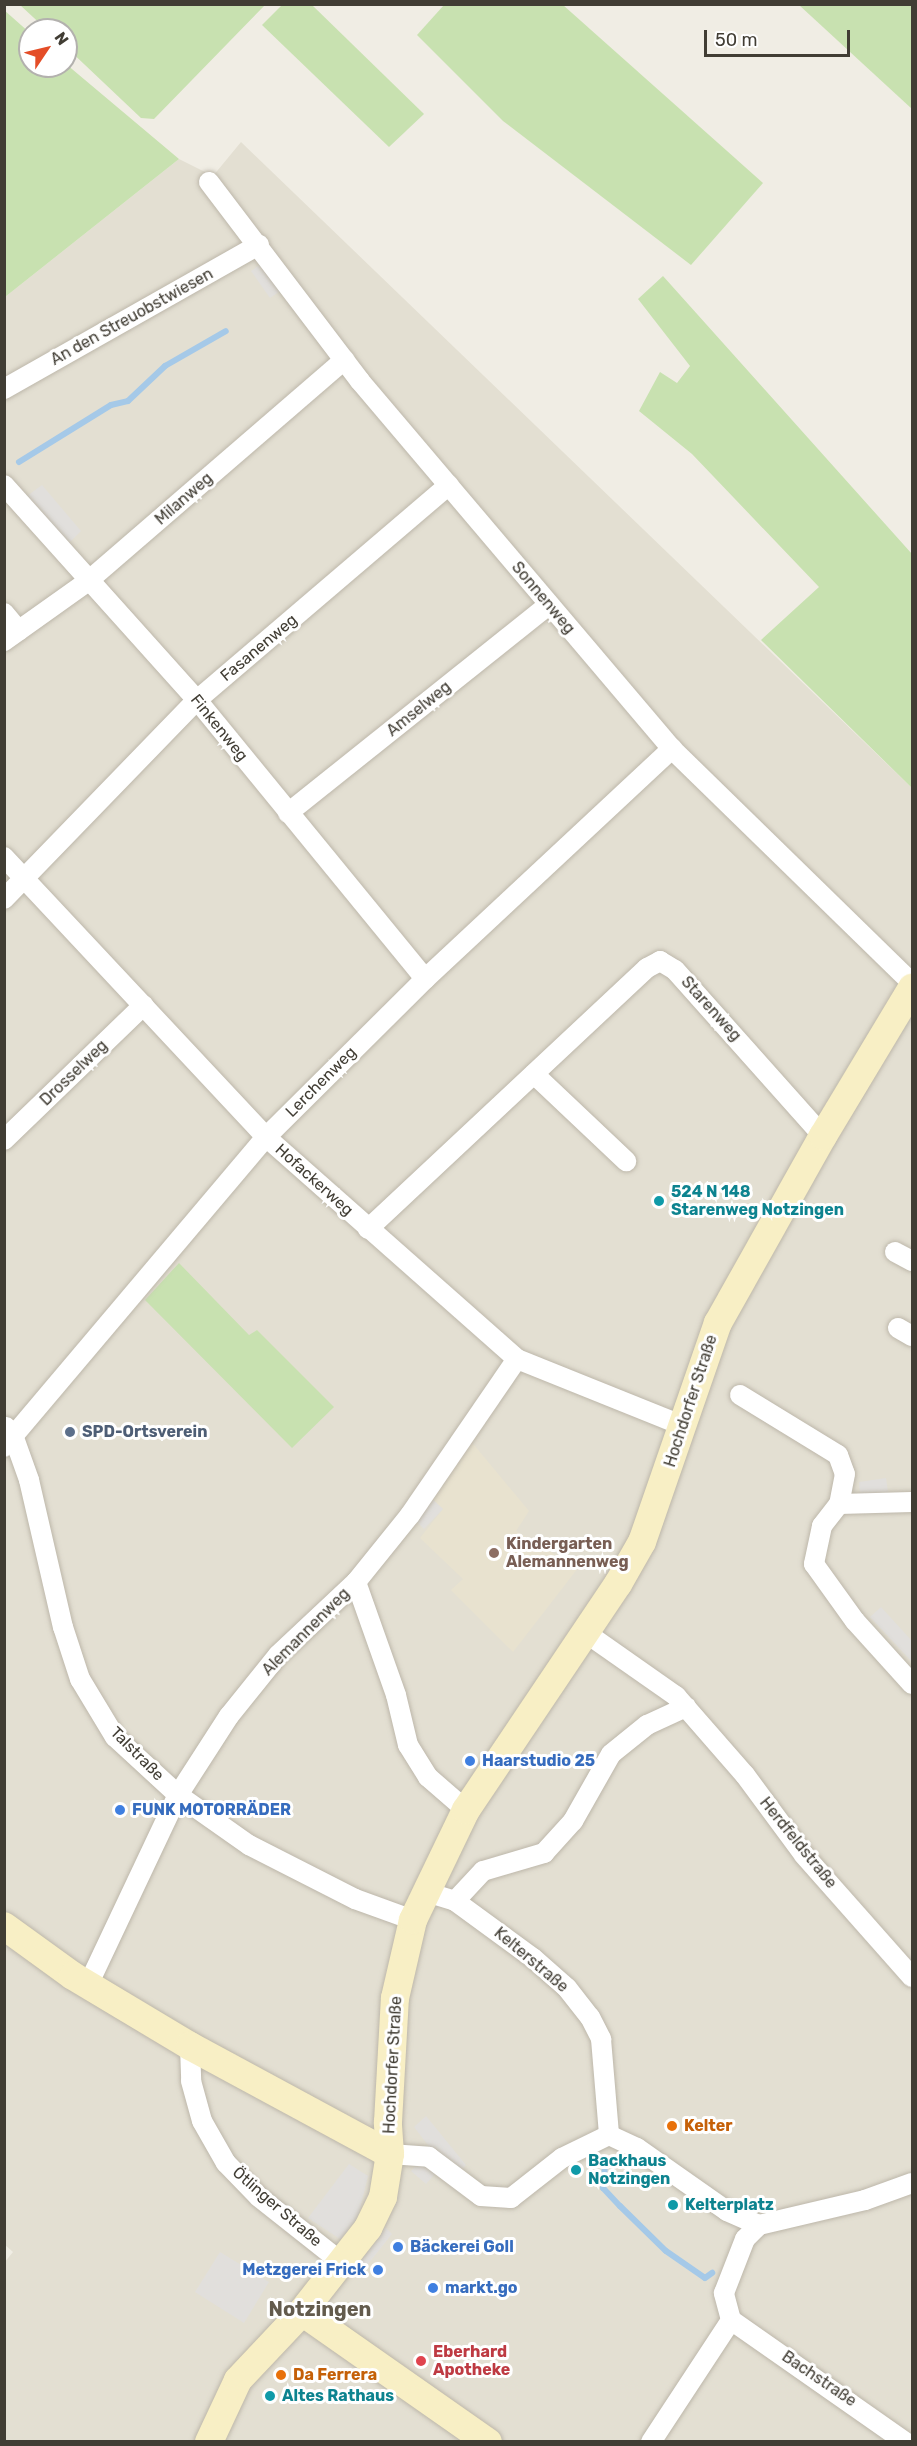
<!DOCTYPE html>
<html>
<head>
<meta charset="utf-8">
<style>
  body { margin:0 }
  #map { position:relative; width:917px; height:2446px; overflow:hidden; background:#f0ede4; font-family:Rubik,sans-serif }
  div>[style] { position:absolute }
  .residential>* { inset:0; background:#e3dfd2 }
  .education>* { inset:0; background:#e8e2cf }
  .green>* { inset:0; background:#c8e1b0 }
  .parking>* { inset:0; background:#e1dfdc }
  .stream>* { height:6px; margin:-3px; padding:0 3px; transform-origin:3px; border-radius:3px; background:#a5c9e8 }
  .roads { filter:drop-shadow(0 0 2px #bdb7aa) drop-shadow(0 0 2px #bdb7aa) }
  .street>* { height:20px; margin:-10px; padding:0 10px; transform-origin:10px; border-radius:10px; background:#fff }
  .secondary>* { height:28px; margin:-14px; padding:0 14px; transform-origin:14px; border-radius:14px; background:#f8efc5 }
  .dots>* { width:16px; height:16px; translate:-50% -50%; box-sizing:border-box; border:3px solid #fff; border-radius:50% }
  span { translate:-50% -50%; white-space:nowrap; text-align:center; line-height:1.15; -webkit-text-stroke:6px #fff; paint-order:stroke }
  .street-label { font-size:16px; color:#413d34 }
  .culture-label { font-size:16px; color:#0d838f; font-weight:700 }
  .left { translate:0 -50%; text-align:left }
  .service-label { font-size:16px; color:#4e5e75; font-weight:700 }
  .education-label { font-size:16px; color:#785e54; font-weight:700 }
  .shop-label { font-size:16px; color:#366cbe; font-weight:700 }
  .right { translate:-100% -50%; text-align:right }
  .food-label { font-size:16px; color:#c56008; font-weight:700 }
  .health-label { font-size:16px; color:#be3a42; font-weight:700 }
  .quarter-label { font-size:20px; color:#635b4d; font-weight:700 }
  .frame { position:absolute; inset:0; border:6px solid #413d34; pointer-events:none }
  .north { position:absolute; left:18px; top:18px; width:60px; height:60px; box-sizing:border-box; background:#fff; border:2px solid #b3b1ae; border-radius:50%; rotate:55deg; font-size:16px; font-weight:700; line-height:24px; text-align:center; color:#413d34 }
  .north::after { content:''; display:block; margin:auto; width:21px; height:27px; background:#e44d27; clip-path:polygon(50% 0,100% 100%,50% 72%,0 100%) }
  .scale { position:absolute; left:704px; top:30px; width:146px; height:27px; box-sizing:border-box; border:3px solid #413d34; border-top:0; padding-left:8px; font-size:18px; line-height:21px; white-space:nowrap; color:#413d34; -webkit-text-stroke:4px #fff; paint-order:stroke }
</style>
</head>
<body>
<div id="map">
  <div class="residential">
    <i style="clip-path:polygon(241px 142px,912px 788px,912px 2441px,5px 2441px,4px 2263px,13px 2252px,4px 2244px,5px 297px,179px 159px,213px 176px)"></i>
  </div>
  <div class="education">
    <i style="clip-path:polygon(465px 1434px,529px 1511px,516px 1531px,578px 1568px,513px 1652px,451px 1590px,463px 1579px,420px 1538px,443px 1509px,425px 1492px)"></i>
  </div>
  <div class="green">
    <i style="clip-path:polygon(20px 5px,265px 5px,154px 119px,141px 118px,66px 47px,66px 30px,47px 30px)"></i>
    <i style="clip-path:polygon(282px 5px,312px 5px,424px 114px,389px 147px,262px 25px)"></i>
    <i style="clip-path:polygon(444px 5px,563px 5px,763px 183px,691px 265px,503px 121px,417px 35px)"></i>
    <i style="clip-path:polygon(799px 5px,912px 5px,912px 109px)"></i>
    <i style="clip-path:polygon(4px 10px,30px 33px,30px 66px,66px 64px,179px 159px,5px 297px)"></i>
    <i style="clip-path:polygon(663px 276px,912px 554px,912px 788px,761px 640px,819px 587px,692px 454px,639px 411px,660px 372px,677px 383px,690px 366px,638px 299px)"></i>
    <i style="clip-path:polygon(179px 1263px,249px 1335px,257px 1330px,334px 1407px,292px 1448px,145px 1300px)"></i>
  </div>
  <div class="parking">
    <i style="clip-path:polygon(269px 258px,289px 285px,270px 298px,251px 271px)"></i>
    <i style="clip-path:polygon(42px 485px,81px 531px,61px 551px,19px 502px)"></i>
    <i style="clip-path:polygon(886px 1478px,888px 1492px,860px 1496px,859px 1482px)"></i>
    <i style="clip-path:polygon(425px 1492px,443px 1509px,424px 1529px,410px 1515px)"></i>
    <i style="clip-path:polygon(881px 1607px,912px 1641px,912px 1662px,870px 1617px)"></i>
    <i style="clip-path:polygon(426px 2116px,466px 2165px,453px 2178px,464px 2188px,459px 2193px,436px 2173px,426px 2184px,411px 2171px,431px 2149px,414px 2127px)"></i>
    <i style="clip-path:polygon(349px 2164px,368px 2176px,357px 2221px,343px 2241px,308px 2218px)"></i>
    <i style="clip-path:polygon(385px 2227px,392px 2234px,364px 2269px,356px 2263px)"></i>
    <i style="clip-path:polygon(220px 2252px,269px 2282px,244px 2323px,195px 2292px)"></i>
  </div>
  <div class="stream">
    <i style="left:19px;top:462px;width:108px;rotate:-31.8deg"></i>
    <i style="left:111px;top:405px;width:17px;rotate:-13deg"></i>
    <i style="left:128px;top:401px;width:51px;rotate:-43.4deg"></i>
    <i style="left:165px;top:366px;width:70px;rotate:-29.8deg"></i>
    <i style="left:605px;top:2165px;width:23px;rotate:95deg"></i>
    <i style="left:603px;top:2188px;width:25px;rotate:47deg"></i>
    <i style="left:620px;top:2206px;width:64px;rotate:44.4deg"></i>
    <i style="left:666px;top:2251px;width:47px;rotate:34.7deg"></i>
    <i style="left:705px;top:2278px;width:9px;rotate:-36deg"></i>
  </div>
  <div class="roads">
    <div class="street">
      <i style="left:209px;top:182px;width:250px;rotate:52.8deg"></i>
      <i style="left:360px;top:381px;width:482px;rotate:49.7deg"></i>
      <i style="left:672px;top:749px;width:335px;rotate:44.3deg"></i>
      <i style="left:4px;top:389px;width:293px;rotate:-29.5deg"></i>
      <i style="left:4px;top:485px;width:289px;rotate:48.1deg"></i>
      <i style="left:197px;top:700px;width:360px;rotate:50.7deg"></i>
      <i style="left:4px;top:613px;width:23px;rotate:50deg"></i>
      <i style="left:4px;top:641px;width:102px;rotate:-35.4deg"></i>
      <i style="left:87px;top:582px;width:340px;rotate:-40.8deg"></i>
      <i style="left:288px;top:813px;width:334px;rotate:-38.6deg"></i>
      <i style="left:4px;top:857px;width:383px;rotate:46.9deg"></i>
      <i style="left:266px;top:1137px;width:335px;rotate:41.5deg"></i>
      <i style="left:517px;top:1359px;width:177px;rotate:21.9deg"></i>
      <i style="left:4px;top:899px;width:277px;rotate:-45.9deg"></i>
      <i style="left:197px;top:700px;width:331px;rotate:-40.5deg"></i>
      <i style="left:534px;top:1074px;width:127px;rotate:43.4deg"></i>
      <i style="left:4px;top:1140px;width:194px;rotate:-44deg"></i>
      <i style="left:368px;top:1229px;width:382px;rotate:-43.1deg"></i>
      <i style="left:647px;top:968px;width:15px;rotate:-28deg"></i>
      <i style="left:660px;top:961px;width:17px;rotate:31deg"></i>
      <i style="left:675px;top:970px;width:222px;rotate:48.3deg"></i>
      <i style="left:895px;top:1252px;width:19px;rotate:28deg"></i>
      <i style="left:898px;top:1328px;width:16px;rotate:30deg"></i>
      <i style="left:740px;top:1395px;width:115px;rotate:31.5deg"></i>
      <i style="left:838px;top:1455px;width:20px;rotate:70deg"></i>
      <i style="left:845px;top:1474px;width:31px;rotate:101deg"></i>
      <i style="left:6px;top:1427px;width:11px;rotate:49deg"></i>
      <i style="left:13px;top:1435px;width:48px;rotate:70.4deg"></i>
      <i style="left:29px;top:1480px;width:151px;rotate:77deg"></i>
      <i style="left:63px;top:1627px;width:55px;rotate:71.9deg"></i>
      <i style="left:80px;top:1679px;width:68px;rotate:58.9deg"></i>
      <i style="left:115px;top:1737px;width:86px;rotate:42.6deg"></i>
      <i style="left:178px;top:1795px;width:87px;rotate:35.2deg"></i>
      <i style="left:249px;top:1845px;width:119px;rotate:27deg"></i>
      <i style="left:355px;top:1899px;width:62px;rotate:19.9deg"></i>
      <i style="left:4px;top:1447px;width:406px;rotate:-49.8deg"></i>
      <i style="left:266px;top:1137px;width:224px;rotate:-44.8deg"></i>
      <i style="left:425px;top:979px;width:338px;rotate:-43deg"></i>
      <i style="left:912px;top:1502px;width:73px;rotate:178.4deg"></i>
      <i style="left:839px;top:1504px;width:28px;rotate:128deg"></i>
      <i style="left:822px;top:1526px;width:39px;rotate:102deg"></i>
      <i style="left:814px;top:1564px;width:70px;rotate:54.3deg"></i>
      <i style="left:855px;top:1621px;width:85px;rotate:47.9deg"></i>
      <i style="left:356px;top:1582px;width:120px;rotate:70.5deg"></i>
      <i style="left:396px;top:1695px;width:51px;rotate:76.5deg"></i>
      <i style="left:408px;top:1745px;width:38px;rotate:58deg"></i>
      <i style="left:428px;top:1777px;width:50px;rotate:41deg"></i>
      <i style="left:586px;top:1633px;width:110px;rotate:35deg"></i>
      <i style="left:676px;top:1696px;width:105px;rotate:48.9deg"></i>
      <i style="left:745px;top:1775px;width:99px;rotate:53.6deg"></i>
      <i style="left:804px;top:1855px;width:163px;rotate:48.5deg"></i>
      <i style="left:426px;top:1892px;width:30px;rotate:17deg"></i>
      <i style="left:455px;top:1901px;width:97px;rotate:36.2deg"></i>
      <i style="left:533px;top:1958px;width:45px;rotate:41.4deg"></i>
      <i style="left:567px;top:1988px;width:37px;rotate:52deg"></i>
      <i style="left:590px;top:2017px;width:25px;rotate:63deg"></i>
      <i style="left:601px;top:2039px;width:96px;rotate:85.2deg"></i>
      <i style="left:609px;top:2135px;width:31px;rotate:25deg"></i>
      <i style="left:637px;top:2148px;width:110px;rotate:35deg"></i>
      <i style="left:727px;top:2211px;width:35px;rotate:24deg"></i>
      <i style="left:455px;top:1901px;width:41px;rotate:-47deg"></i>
      <i style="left:483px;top:1871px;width:64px;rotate:-16.4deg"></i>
      <i style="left:544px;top:1853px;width:43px;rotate:-47.8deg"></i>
      <i style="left:573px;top:1821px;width:77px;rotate:-60.4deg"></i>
      <i style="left:611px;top:1754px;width:46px;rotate:-38.9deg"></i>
      <i style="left:647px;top:1725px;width:43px;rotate:-24.8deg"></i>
      <i style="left:88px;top:1985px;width:210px;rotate:-64.7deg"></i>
      <i style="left:178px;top:1795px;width:94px;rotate:-57.2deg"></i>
      <i style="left:229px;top:1716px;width:78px;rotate:-51.2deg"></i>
      <i style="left:278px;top:1655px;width:107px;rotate:-43.1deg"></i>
      <i style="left:356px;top:1582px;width:86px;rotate:-51.1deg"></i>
      <i style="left:410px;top:1515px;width:189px;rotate:-55.6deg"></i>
      <i style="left:190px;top:2046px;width:35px;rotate:88deg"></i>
      <i style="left:191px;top:2081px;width:41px;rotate:74.6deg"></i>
      <i style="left:202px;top:2121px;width:48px;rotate:60.3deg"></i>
      <i style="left:226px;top:2163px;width:47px;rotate:45.9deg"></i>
      <i style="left:259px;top:2197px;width:105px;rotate:38.4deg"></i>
      <i style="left:390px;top:2154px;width:39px;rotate:4deg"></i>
      <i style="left:429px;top:2157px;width:65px;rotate:36.9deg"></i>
      <i style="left:481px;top:2196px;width:30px;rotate:4deg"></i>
      <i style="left:511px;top:2198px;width:65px;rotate:-38.1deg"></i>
      <i style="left:562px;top:2158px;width:52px;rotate:-26.1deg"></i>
      <i style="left:731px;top:2320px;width:28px;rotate:-105deg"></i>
      <i style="left:724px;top:2293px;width:58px;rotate:-68.7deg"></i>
      <i style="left:745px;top:2239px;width:20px;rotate:-45deg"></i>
      <i style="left:759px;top:2225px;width:109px;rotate:-13.3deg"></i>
      <i style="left:865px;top:2200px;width:50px;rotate:-19.9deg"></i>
      <i style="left:731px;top:2320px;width:213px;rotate:35deg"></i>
      <i style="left:651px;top:2442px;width:146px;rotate:-56.7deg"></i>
    </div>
    <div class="secondary">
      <i style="left:4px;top:1926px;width:85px;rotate:35.9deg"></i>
      <i style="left:73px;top:1976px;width:136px;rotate:30.9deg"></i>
      <i style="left:190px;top:2046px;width:227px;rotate:28.4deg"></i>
      <i style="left:302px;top:2312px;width:227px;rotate:35deg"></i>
      <i style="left:209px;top:2442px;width:68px;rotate:-64.9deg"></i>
      <i style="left:238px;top:2380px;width:93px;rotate:-46.7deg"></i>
      <i style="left:302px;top:2312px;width:107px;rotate:-51.8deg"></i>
      <i style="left:368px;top:2228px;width:34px;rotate:-64deg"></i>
      <i style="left:383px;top:2197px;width:44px;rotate:-80.8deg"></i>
      <i style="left:390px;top:2154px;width:32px;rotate:-94deg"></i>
      <i style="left:388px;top:2122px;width:124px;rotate:-86.8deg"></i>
      <i style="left:395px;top:1998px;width:80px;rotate:-77deg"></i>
      <i style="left:413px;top:1920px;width:122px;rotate:-64.3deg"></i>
      <i style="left:466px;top:1810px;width:272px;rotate:-56.1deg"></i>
      <i style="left:618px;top:1584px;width:48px;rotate:-60.3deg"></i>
      <i style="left:642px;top:1542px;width:232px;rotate:-70.9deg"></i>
      <i style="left:718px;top:1323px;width:214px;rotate:-60.7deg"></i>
      <i style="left:823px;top:1136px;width:173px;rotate:-59deg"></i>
    </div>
  </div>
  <div class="dots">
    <i style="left:659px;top:1201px;background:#0f9aa8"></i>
    <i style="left:70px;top:1432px;background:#5c6f8a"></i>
    <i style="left:494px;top:1553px;background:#8d6e63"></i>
    <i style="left:470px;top:1761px;background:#3f7fe0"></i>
    <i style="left:120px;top:1810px;background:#3f7fe0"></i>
    <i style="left:672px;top:2126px;background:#e8710a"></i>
    <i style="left:576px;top:2170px;background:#0f9aa8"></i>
    <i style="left:673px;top:2205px;background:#0f9aa8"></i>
    <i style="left:398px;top:2247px;background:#3f7fe0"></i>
    <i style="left:378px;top:2270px;background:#3f7fe0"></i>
    <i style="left:433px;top:2288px;background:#3f7fe0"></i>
    <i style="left:421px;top:2361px;background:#e0444e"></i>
    <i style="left:281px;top:2375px;background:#e8710a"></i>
    <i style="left:270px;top:2396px;background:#0f9aa8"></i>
  </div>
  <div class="street-label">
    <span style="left:132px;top:317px;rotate:-29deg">An den Streuobstwiesen</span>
    <span style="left:184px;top:499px;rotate:-41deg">Milanweg</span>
    <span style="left:543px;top:598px;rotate:50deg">Sonnenweg</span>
    <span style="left:259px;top:648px;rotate:-40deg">Fasanenweg</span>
    <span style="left:419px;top:709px;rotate:-39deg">Amselweg</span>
    <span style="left:219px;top:728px;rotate:51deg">Finkenweg</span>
    <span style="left:711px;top:1009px;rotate:48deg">Starenweg</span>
    <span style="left:74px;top:1073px;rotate:-44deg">Drosselweg</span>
    <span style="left:321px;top:1082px;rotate:-45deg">Lerchenweg</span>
    <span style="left:314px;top:1180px;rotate:42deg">Hofackerweg</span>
    <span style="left:691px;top:1401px;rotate:-72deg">Hochdorfer Straße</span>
    <span style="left:306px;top:1632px;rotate:-45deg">Alemannenweg</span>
    <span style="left:137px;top:1754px;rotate:45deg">Talstraße</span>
    <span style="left:798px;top:1843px;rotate:51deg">Herdfeldstraße</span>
    <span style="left:531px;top:1960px;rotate:40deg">Kelterstraße</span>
    <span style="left:393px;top:2065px;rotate:-87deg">Hochdorfer Straße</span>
    <span style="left:277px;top:2207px;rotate:41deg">Ötlinger Straße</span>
    <span style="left:819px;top:2379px;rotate:34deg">Bachstraße</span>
  </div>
  <div class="culture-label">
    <span class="left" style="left:671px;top:1201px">524 N 148<br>Starenweg Notzingen</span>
    <span class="left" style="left:588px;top:2170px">Backhaus<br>Notzingen</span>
    <span class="left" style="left:685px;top:2205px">Kelterplatz</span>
    <span class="left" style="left:282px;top:2396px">Altes Rathaus</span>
  </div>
  <div class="service-label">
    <span class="left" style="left:82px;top:1432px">SPD-Ortsverein</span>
  </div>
  <div class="education-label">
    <span class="left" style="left:506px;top:1553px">Kindergarten<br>Alemannenweg</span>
  </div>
  <div class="shop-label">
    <span class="left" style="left:482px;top:1761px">Haarstudio 25</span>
    <span class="left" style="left:132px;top:1810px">FUNK MOTORRÄDER</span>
    <span class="left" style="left:410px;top:2247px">Bäckerei Goll</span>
    <span class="right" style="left:366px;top:2270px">Metzgerei Frick</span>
    <span class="left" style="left:445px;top:2288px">markt.go</span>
  </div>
  <div class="food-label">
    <span class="left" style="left:684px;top:2126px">Kelter</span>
    <span class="left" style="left:293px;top:2375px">Da Ferrera</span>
  </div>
  <div class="health-label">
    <span class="left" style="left:433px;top:2361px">Eberhard<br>Apotheke</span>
  </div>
  <div class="quarter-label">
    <span style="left:320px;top:2309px">Notzingen</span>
  </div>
  <div class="frame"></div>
  <div class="north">N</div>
  <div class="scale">50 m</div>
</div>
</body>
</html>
